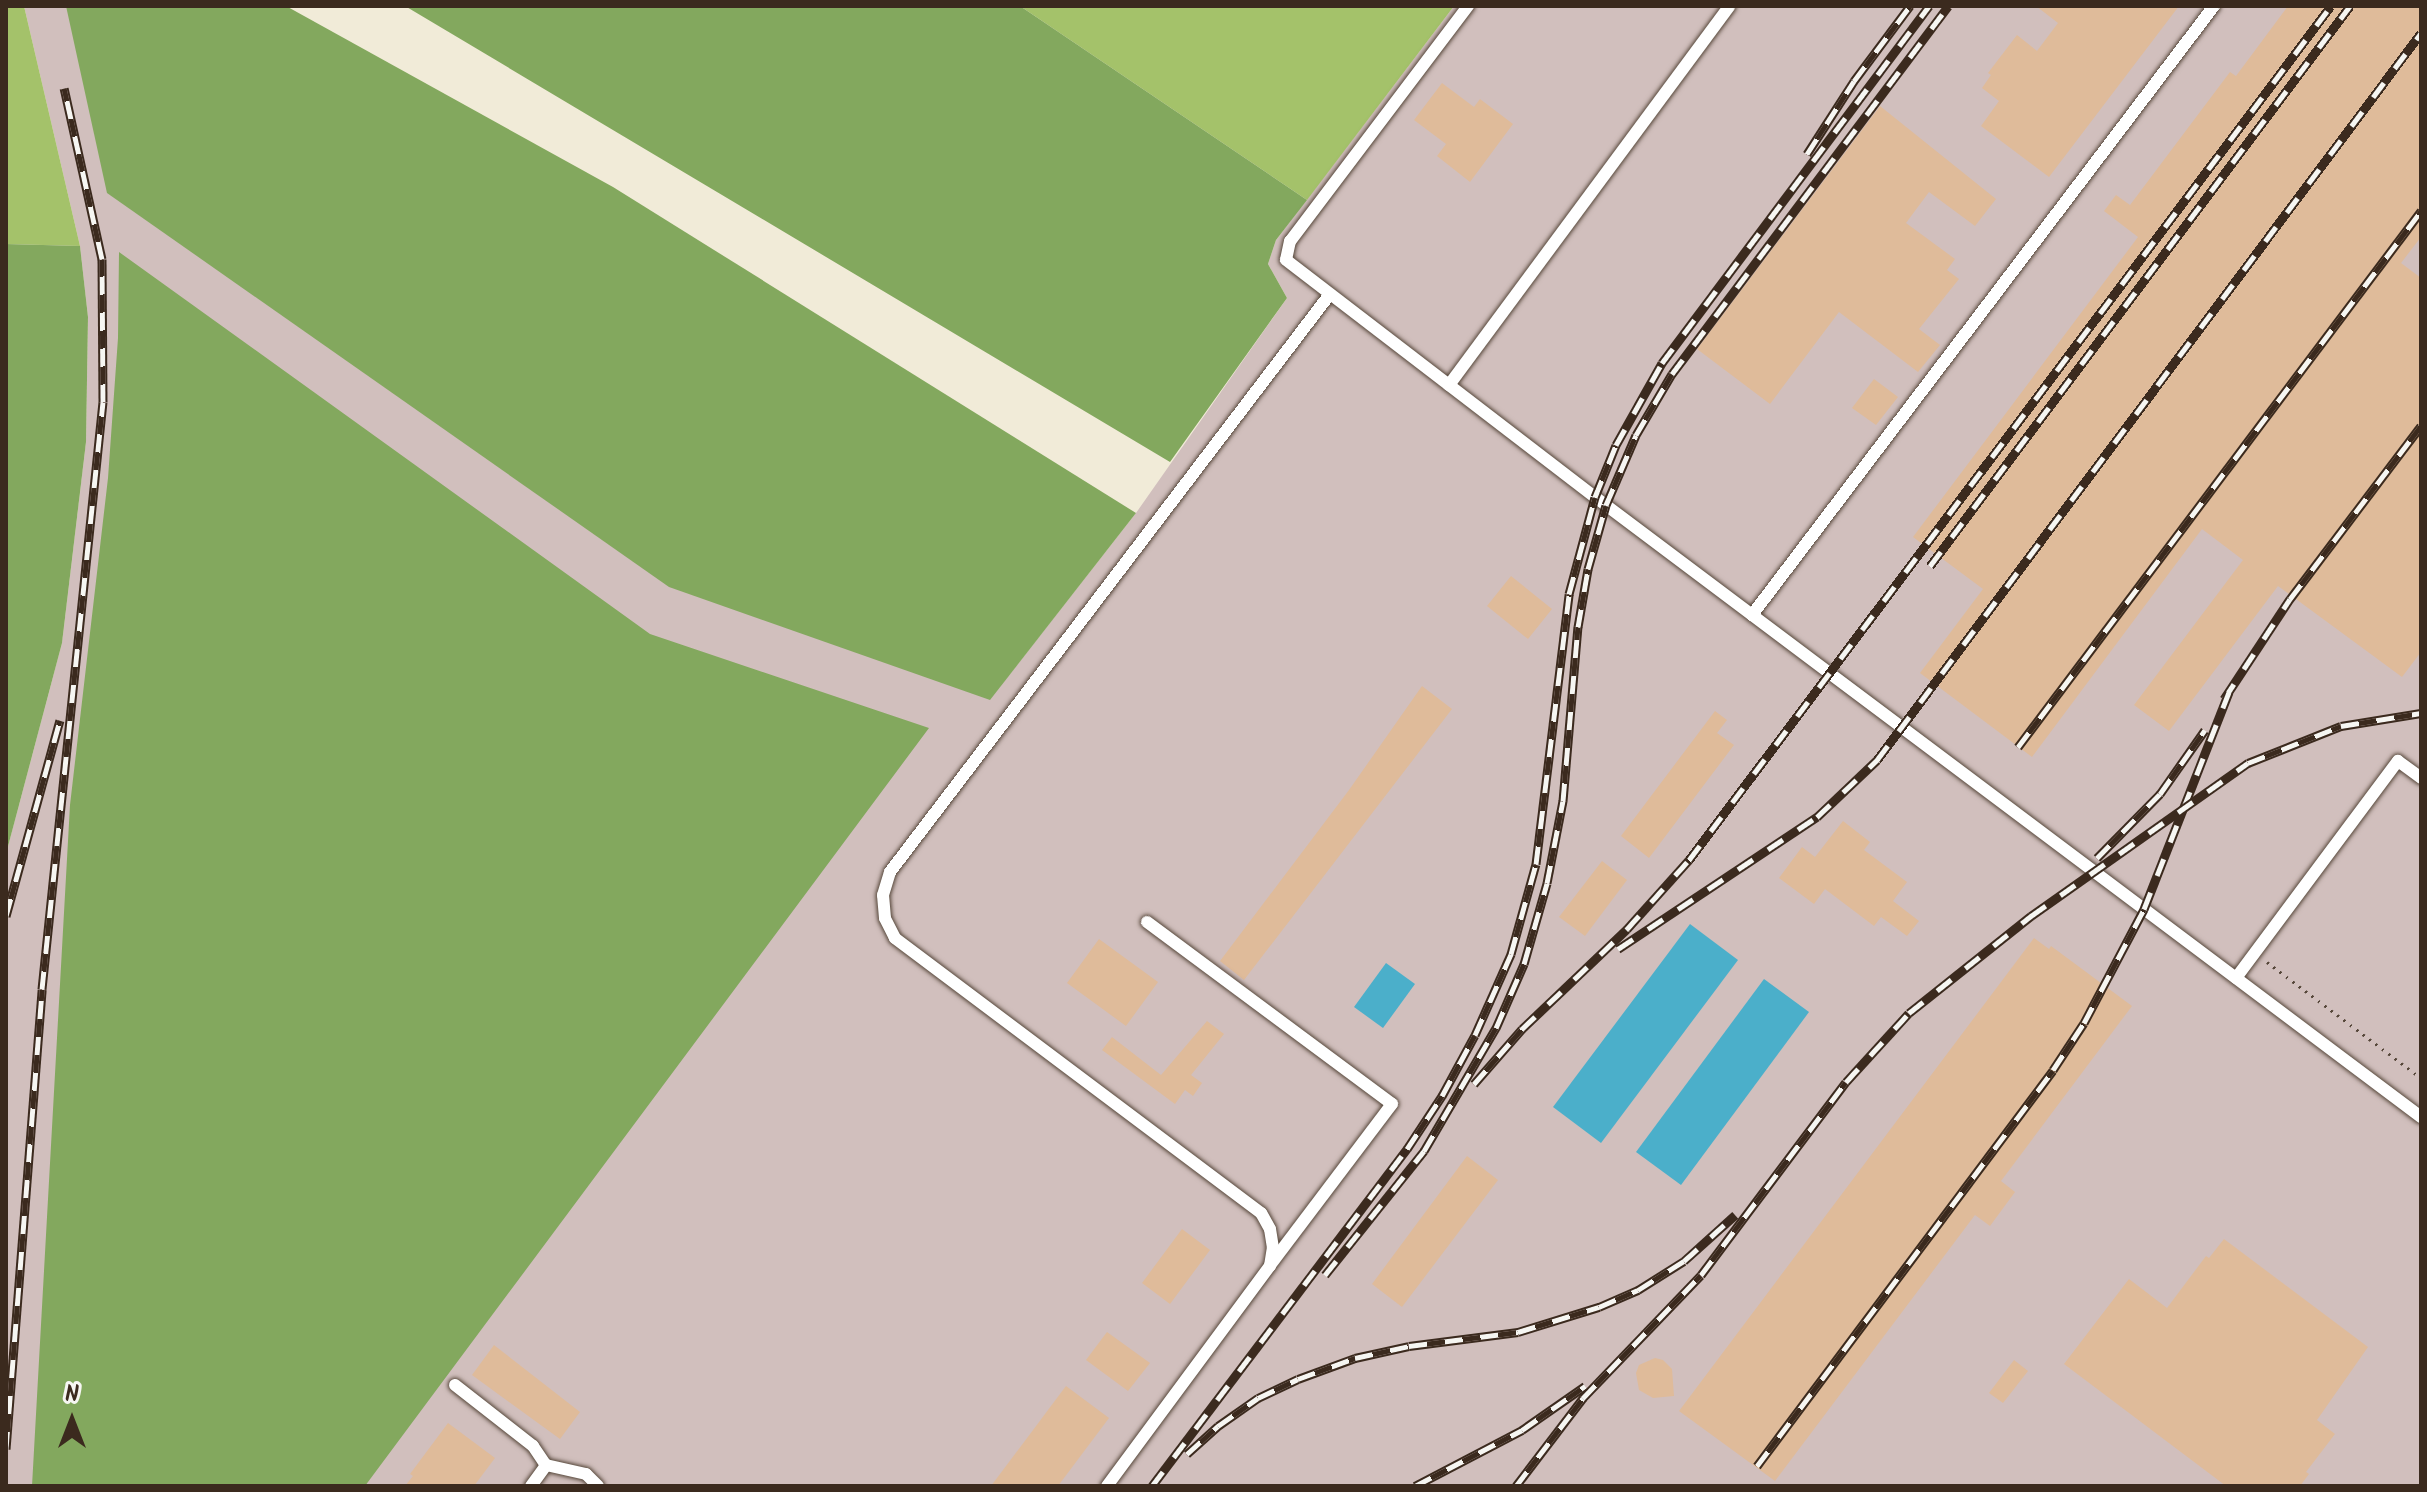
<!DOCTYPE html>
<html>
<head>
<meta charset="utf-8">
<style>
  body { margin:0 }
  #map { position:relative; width:2427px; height:1492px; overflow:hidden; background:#f1ebd8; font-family:Kalam,sans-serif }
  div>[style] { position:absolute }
  .industrial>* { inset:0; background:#d1bfbd }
  .green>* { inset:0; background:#a4c26a }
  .forest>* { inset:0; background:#83a85e }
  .water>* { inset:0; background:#4bafca }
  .building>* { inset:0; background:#dfbb9a }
  .path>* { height:3px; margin-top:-1.5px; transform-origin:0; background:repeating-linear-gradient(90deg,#56473a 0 2px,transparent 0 8px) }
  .roads { filter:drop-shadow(0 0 2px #56473a) drop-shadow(0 0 2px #56473a) }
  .service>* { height:12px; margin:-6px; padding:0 6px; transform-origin:6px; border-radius:6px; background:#fff }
  .rail>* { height:9px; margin-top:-4.5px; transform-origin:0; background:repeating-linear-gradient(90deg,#f6f6f2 0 18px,#3b2a1e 0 36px); box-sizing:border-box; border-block:2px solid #3b2a1e }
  span { translate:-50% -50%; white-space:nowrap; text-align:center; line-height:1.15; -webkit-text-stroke:7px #f6f6f2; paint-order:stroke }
  .frame { position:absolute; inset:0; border:8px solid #3b2a1e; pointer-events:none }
  .north { position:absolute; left:32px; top:1380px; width:80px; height:80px; -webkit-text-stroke:6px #f6f6f2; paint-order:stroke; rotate:0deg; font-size:22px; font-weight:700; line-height:32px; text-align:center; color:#3b2a1e }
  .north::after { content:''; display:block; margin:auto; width:28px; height:36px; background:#3b2a1e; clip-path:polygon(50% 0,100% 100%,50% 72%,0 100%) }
</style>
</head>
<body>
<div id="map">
  <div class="industrial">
    <i style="clip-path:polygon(24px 6px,121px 6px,1010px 674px,1136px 513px,1287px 298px,1268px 264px,1276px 240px,1454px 6px,2421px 6px,2421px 1486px,6px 1486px,6px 854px,62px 643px,86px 442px,88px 317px,80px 246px)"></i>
  </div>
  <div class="green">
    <i style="clip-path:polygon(6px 6px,24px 6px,80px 246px,6px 244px)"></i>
    <i style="clip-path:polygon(1020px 6px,1454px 6px,1307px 200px)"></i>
  </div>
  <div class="forest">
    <i style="clip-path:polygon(66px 6px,286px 6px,613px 187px,1136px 513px,990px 700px,669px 587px,107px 193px)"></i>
    <i style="clip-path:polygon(405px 6px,1020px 6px,1307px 200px,1276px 240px,1268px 264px,1287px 298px,1170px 462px)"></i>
    <i style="clip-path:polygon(6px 244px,80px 246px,88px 317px,86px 442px,62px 643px,6px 854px)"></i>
    <i style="clip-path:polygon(119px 252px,650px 634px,929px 728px,365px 1486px,32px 1486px,70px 805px,108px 478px,118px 338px)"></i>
  </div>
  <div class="water">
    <i style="clip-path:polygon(1690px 924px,1738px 960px,1601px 1143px,1553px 1107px)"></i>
    <i style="clip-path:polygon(1386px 963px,1415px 984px,1383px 1028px,1354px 1007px)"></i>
    <i style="clip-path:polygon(1764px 979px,1809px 1012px,1681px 1185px,1636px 1152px)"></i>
  </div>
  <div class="building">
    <i style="clip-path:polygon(2036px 6px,2179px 6px,2049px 177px,1981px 126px,1999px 101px,1982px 88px,1991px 75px,1988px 73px,2017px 35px,2037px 51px,2058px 23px)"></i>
    <i style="clip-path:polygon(2288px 6px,2421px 6px,2421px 237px,2401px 263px,2421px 278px,2421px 652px,2402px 677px,2278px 586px,2169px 731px,2134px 705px,2243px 560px,2202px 529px,2032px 757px,1920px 673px,1983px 589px,1913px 537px,2138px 237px,2104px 211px,2116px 195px,2130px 205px,2230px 72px,2236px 76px)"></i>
    <i style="clip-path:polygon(1442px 83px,1474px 107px,1480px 99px,1513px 124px,1470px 182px,1437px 156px,1446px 144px,1414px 120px)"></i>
    <i style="clip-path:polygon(1880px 106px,1996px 199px,1975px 226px,1929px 192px,1906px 223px,1955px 259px,1947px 270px,1959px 279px,1919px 329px,1940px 345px,1918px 372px,1839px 312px,1770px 404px,1697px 349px)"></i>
    <i style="clip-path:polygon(1874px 379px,1898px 397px,1876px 425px,1852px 408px)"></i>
    <i style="clip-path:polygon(1511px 576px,1552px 609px,1528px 639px,1487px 606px)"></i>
    <i style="clip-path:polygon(1422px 686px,1452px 709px,1244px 980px,1220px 961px,1349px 790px)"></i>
    <i style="clip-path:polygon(1715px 711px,1727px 720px,1717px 733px,1734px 745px,1649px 858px,1621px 836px)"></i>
    <i style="clip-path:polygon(1843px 821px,1870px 842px,1864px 850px,1907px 882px,1893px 901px,1919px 921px,1907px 936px,1881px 917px,1874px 926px,1825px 889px,1814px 904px,1779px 878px,1802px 847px,1815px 857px)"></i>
    <i style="clip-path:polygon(1602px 861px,1627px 880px,1585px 936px,1559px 917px)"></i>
    <i style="clip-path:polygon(2034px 938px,2049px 949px,2051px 946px,2132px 1006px,2001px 1181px,2015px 1192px,1990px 1226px,1975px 1215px,1775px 1481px,1679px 1411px)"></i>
    <i style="clip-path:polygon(1099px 939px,1158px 982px,1126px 1026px,1067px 983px)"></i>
    <i style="clip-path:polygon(1207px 1021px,1224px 1034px,1191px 1075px,1202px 1083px,1193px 1096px,1185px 1090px,1175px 1104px,1102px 1050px,1112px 1037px,1161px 1075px)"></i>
    <i style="clip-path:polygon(1467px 1156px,1498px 1180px,1402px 1307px,1372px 1284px)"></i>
    <i style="clip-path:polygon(1182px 1229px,1210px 1250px,1170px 1304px,1142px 1283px)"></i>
    <i style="clip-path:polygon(2224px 1239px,2368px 1347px,2317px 1420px,2335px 1434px,2306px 1472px,2309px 1474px,2300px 1486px,2226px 1486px,2064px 1364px,2129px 1279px,2167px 1308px,2206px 1256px,2209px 1258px)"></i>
    <i style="clip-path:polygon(1107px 1332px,1150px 1363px,1128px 1391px,1086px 1360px)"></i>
    <i style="clip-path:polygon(494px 1345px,580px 1412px,560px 1439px,472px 1375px)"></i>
    <i style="clip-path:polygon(1655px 1358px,1663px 1360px,1672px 1369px,1674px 1396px,1653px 1398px,1639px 1390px,1636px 1373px,1639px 1365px)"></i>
    <i style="clip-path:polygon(2014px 1360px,2028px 1371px,2003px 1403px,1989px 1393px)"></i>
    <i style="clip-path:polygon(1066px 1386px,1109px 1418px,1058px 1486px,991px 1486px)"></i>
    <i style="clip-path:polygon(448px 1423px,495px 1458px,474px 1486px,405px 1486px,413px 1476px,410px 1474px)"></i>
  </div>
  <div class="path">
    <i style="left:2267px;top:962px;width:193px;rotate:37deg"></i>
  </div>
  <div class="roads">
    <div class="service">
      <i style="left:1468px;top:6px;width:295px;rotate:127.1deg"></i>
      <i style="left:1290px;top:241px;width:19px;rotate:102deg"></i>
      <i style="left:1286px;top:260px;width:389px;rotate:37.5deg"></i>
      <i style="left:1595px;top:497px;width:1033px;rotate:36.89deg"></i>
      <i style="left:1449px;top:385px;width:471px;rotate:-53.5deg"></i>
      <i style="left:1752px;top:615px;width:764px;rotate:-52.82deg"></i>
      <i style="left:1147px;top:922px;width:305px;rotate:36.6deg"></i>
      <i style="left:1392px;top:1104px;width:201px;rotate:127.1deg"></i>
      <i style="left:2236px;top:978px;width:271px;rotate:-53.3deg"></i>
      <i style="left:2398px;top:761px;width:29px;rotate:36deg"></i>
      <i style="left:455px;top:1385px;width:99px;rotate:38deg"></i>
      <i style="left:533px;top:1446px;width:23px;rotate:56deg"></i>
      <i style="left:531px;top:1486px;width:26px;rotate:-54deg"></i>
      <i style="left:546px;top:1465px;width:41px;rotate:12.7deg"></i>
      <i style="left:586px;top:1474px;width:17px;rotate:45deg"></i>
      <i style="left:1107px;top:1486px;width:274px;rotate:-53.5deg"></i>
      <i style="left:1270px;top:1266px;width:18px;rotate:-81deg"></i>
      <i style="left:1273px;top:1248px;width:19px;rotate:-99deg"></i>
      <i style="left:1270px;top:1229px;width:18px;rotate:-119deg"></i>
      <i style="left:1261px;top:1213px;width:458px;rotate:-143.1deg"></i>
      <i style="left:895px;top:938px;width:22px;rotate:-117deg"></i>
      <i style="left:885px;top:918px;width:23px;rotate:-95deg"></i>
      <i style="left:883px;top:895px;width:24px;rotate:-73deg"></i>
      <i style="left:890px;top:872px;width:726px;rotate:-52.72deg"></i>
    </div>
  </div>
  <div class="rail">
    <i style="left:1807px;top:154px;width:87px;rotate:-57.2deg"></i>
    <i style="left:1854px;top:81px;width:94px;rotate:-53.3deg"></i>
    <i style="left:1930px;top:566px;width:700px;rotate:-53.13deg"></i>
    <i style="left:2224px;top:699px;width:120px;rotate:-56.6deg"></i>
    <i style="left:2290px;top:599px;width:217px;rotate:-52.9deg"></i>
    <i style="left:2018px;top:747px;width:671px;rotate:-53.06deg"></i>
    <i style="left:2097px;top:858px;width:90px;rotate:-45.5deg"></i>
    <i style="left:2160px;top:794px;width:78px;rotate:-54.9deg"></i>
    <i style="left:6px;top:916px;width:203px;rotate:-74.6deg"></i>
    <i style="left:1618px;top:949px;width:239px;rotate:-33.6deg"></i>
    <i style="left:1817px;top:817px;width:83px;rotate:-43.5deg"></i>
    <i style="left:1877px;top:760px;width:908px;rotate:-53.19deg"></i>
    <i style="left:1474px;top:1084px;width:73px;rotate:-48.9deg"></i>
    <i style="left:1522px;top:1029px;width:145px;rotate:-43.6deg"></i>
    <i style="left:1627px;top:929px;width:93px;rotate:-48.1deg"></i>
    <i style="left:1689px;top:860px;width:1068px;rotate:-53.07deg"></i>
    <i style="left:1325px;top:1275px;width:159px;rotate:-51.4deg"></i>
    <i style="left:1424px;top:1151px;width:143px;rotate:-59.7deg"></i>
    <i style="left:1496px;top:1028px;width:70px;rotate:-66.4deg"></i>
    <i style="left:1524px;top:964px;width:84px;rotate:-74.1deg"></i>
    <i style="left:1547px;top:883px;width:84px;rotate:-79deg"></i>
    <i style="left:1563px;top:801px;width:175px;rotate:-85.1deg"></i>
    <i style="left:1578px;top:627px;width:59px;rotate:-80.2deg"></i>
    <i style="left:1588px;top:569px;width:66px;rotate:-74.3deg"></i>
    <i style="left:1606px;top:505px;width:76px;rotate:-66.8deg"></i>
    <i style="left:1636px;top:435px;width:71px;rotate:-59.5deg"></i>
    <i style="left:1672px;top:374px;width:460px;rotate:-53.1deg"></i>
    <i style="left:6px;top:1449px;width:461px;rotate:-85.5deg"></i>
    <i style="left:42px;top:989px;width:590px;rotate:-84.07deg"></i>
    <i style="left:103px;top:402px;width:143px;rotate:-90.4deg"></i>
    <i style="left:102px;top:259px;width:175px;rotate:-102.5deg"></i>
    <i style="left:1187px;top:1454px;width:42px;rotate:-42.1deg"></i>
    <i style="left:1218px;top:1426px;width:49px;rotate:-35deg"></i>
    <i style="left:1258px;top:1398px;width:44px;rotate:-25.4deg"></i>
    <i style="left:1298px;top:1379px;width:61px;rotate:-20.2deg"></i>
    <i style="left:1355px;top:1358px;width:55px;rotate:-12.5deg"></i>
    <i style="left:1409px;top:1346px;width:110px;rotate:-7.3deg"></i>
    <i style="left:1518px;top:1332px;width:85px;rotate:-17.2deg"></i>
    <i style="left:1599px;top:1307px;width:43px;rotate:-23.6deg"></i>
    <i style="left:1638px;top:1290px;width:54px;rotate:-32.2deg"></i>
    <i style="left:1684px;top:1261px;width:69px;rotate:-42deg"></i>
    <i style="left:1757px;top:1466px;width:494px;rotate:-53.2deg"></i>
    <i style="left:2053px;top:1070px;width:56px;rotate:-56.6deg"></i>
    <i style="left:2084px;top:1023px;width:129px;rotate:-62.2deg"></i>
    <i style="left:2144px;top:909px;width:233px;rotate:-68.6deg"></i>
    <i style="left:1152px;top:1486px;width:423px;rotate:-52.9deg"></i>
    <i style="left:1407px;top:1149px;width:64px;rotate:-56.6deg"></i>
    <i style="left:1442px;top:1096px;width:69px;rotate:-61.6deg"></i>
    <i style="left:1475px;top:1035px;width:89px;rotate:-66deg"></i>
    <i style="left:1511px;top:954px;width:93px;rotate:-74.5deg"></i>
    <i style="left:1536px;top:864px;width:272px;rotate:-83deg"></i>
    <i style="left:1569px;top:594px;width:100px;rotate:-75deg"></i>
    <i style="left:1595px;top:497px;width:56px;rotate:-68deg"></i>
    <i style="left:1616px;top:445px;width:94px;rotate:-60.7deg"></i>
    <i style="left:1662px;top:363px;width:446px;rotate:-53.2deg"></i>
    <i style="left:1415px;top:1486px;width:121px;rotate:-27.6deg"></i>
    <i style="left:1522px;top:1430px;width:77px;rotate:-34.9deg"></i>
    <i style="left:1516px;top:1486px;width:111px;rotate:-52.7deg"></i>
    <i style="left:1583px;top:1398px;width:170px;rotate:-46.2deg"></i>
    <i style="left:1701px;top:1275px;width:241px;rotate:-53.1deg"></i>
    <i style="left:1846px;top:1082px;width:93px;rotate:-47.6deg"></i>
    <i style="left:1909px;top:1013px;width:156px;rotate:-38.5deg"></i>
    <i style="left:2031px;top:916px;width:266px;rotate:-35.2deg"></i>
    <i style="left:2248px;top:763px;width:100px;rotate:-21.7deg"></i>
    <i style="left:2341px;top:726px;width:81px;rotate:-9.2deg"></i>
  </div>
  <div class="frame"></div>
  <div class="north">N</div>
</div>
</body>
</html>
